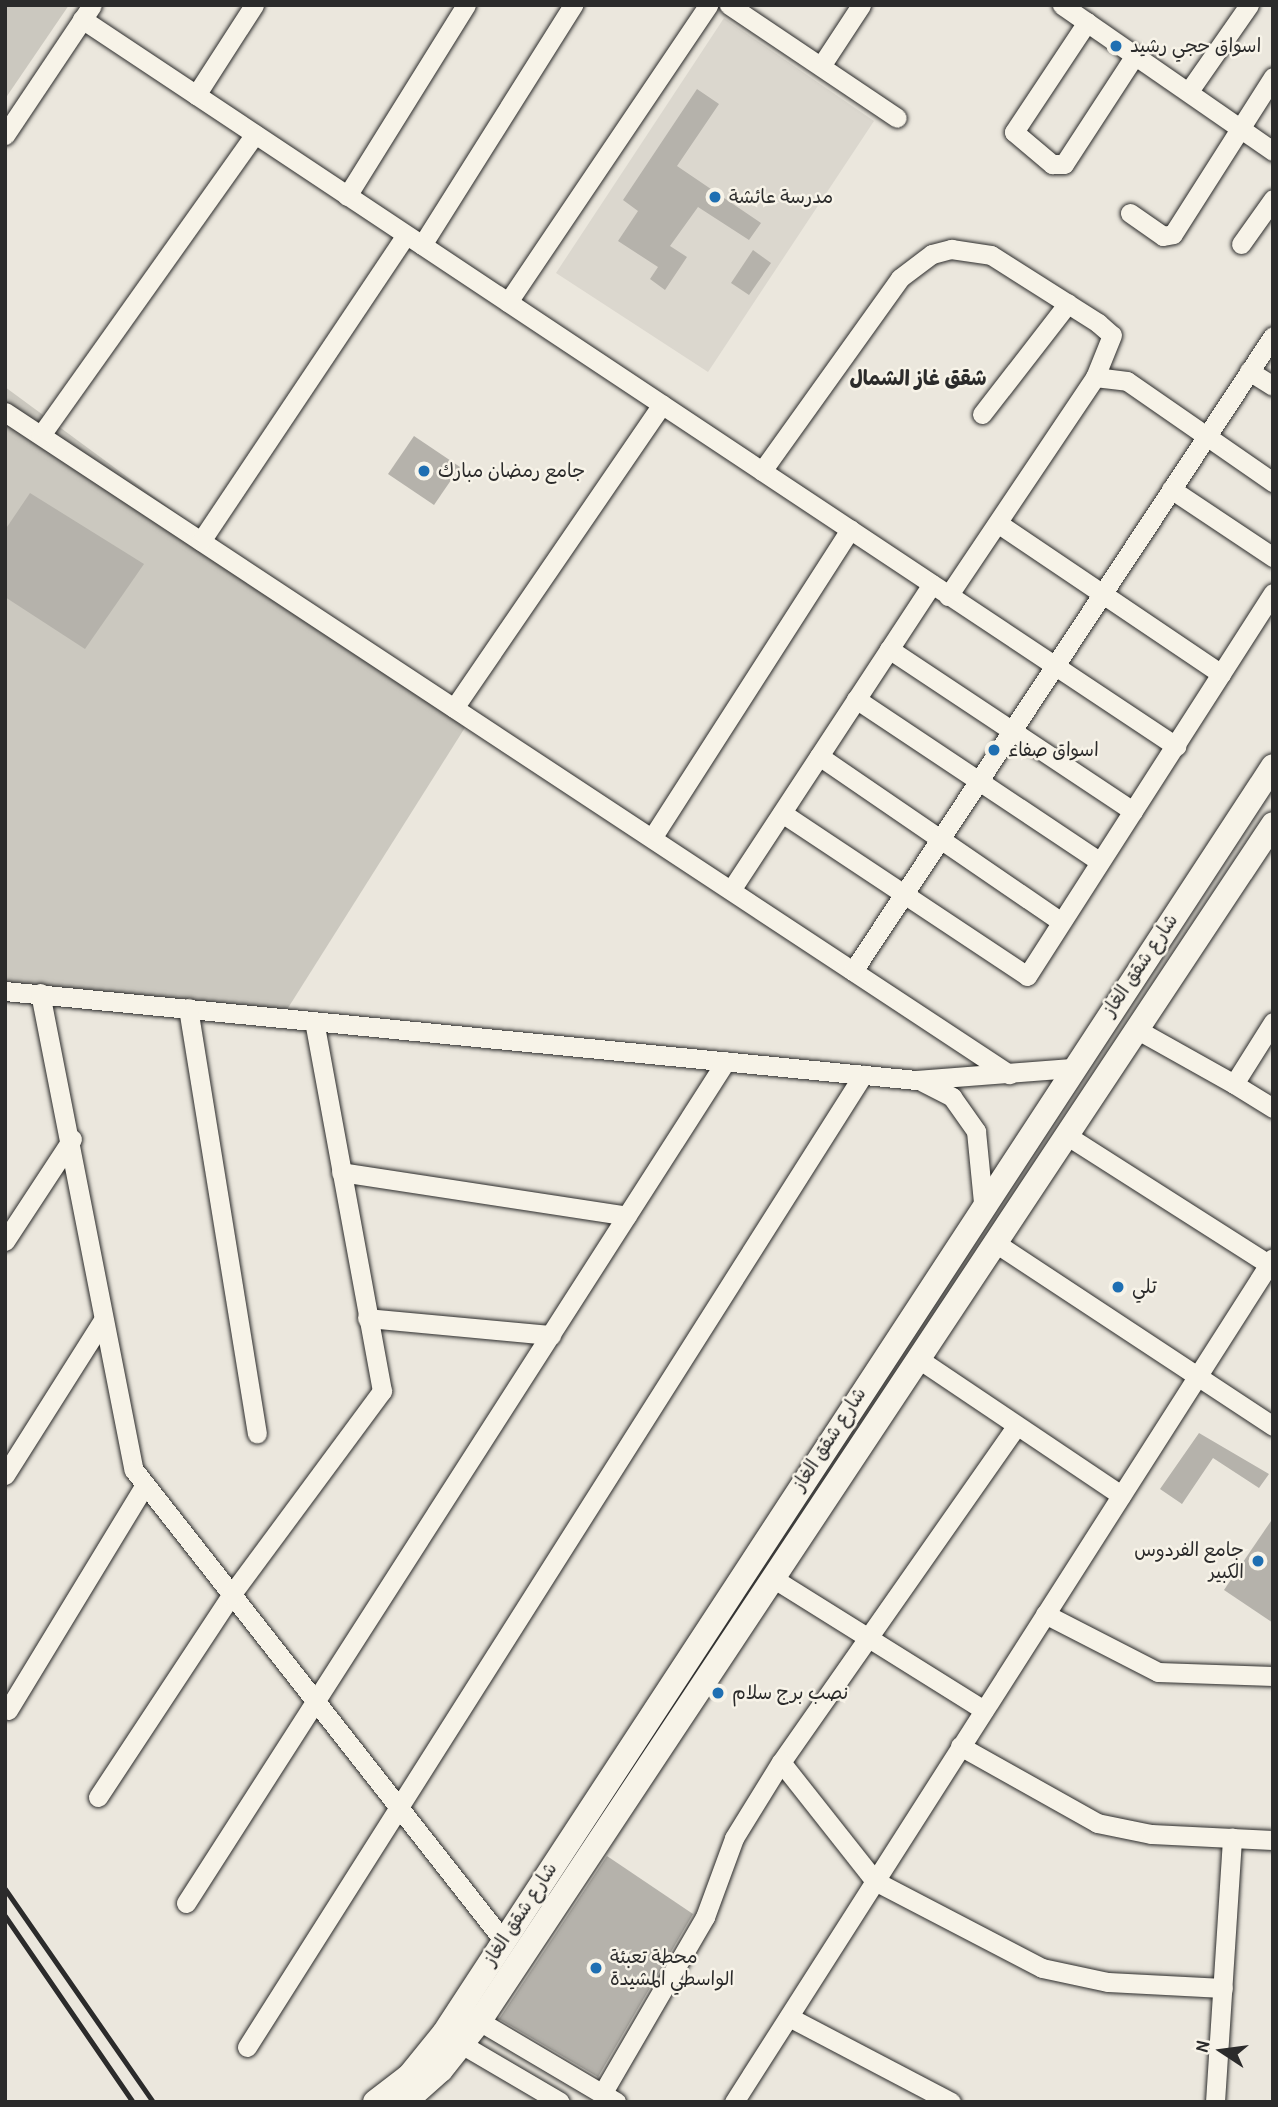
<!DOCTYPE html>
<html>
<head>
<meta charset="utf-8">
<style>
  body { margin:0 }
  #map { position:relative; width:1278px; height:2107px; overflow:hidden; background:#ebe7dd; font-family:"Patrick Hand","Playpen Sans Arabic",sans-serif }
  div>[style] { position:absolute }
  .built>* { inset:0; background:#dbd7ce }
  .green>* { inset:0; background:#cbc8bf }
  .building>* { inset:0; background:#b5b2ab }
  .roads { filter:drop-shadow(0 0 2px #2b2b2b) drop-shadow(0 0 2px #2b2b2b) }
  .minor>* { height:19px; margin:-9.5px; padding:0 9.5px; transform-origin:9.5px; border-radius:9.5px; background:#f7f3e8 }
  .major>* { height:24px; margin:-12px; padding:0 12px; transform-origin:12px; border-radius:12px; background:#f7f3e8 }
  .rail>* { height:5px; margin:-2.5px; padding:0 2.5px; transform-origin:2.5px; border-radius:2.5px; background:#2b2b2b }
  .dots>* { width:19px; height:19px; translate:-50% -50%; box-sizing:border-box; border:4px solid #f7f3e8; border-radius:50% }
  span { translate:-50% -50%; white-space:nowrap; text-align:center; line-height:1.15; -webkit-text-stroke:5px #f7f3e8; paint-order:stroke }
  .poi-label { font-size:19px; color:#2b2b2b }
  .left { translate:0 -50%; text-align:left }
  .right { translate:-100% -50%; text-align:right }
  .street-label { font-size:19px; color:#2b2b2b }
  .neighbourhood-label { font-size:21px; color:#2b2b2b; font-weight:700 }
  .frame { position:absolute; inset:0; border:7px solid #2b2b2b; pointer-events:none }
  .north { position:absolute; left:1187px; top:2016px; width:70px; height:70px; -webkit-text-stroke:5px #f7f3e8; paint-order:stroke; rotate:283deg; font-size:19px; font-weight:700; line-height:28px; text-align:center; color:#2b2b2b }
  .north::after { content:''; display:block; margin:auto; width:24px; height:32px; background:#2b2b2b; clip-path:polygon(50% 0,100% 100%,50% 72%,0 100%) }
</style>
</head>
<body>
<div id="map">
  <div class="built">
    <i style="clip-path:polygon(724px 18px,874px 121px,708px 372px,556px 273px)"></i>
  </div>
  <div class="green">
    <i style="clip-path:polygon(5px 5px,69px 5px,5px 99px)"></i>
    <i style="clip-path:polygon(5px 387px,466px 726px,276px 1027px,5px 1002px)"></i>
  </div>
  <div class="building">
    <i style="clip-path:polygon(697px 89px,719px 104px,677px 166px,761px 223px,749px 240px,698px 207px,670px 246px,687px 257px,665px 290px,650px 279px,658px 267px,618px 241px,638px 211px,623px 200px)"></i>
    <i style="clip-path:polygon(753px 250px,771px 263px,749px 295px,731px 283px)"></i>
    <i style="clip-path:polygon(414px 436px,460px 467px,434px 505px,388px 474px)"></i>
    <i style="clip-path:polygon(30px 493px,144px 564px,85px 649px,5px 597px,5px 530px)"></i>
    <i style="clip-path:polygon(1199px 1433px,1269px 1474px,1259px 1488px,1213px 1458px,1182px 1504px,1160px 1489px)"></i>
    <i style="clip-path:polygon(1273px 1518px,1273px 1623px,1224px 1590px)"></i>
    <i style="clip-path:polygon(607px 1856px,693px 1914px,598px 2077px,499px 2019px)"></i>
  </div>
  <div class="roads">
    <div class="minor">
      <i style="left:729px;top:5px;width:202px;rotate:33.9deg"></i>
      <i style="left:1062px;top:5px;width:257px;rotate:34.7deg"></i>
      <i style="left:82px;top:19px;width:1314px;rotate:33.61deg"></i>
      <i style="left:1087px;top:22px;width:132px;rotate:123.6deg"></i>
      <i style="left:1014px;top:132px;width:50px;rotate:40.1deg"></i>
      <i style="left:1052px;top:164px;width:12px"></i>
      <i style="left:1064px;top:164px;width:130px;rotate:-56.9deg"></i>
      <i style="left:821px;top:66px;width:73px;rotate:-56.7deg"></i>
      <i style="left:1189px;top:91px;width:105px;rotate:-55.1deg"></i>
      <i style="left:196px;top:95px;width:107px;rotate:-57.2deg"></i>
      <i style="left:5px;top:135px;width:156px;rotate:-56.2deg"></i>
      <i style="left:347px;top:196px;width:225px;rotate:-58.1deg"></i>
      <i style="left:1130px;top:213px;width:40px;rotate:34.9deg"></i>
      <i style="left:1163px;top:236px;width:10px;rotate:-11deg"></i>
      <i style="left:1173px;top:234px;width:186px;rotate:-57.5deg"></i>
      <i style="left:1241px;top:244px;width:55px;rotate:-54.6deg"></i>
      <i style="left:422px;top:245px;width:284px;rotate:-57.8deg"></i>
      <i style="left:508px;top:302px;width:358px;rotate:-56deg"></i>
      <i style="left:1249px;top:371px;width:28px;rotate:32deg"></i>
      <i style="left:5px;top:412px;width:1203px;rotate:33.4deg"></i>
      <i style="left:982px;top:414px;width:140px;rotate:-52.2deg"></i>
      <i style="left:41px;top:435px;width:369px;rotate:-54.6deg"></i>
      <i style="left:762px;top:471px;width:237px;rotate:-54.4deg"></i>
      <i style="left:900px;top:278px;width:40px;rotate:-37deg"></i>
      <i style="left:932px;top:254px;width:20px;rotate:-15deg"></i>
      <i style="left:951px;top:249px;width:40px;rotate:8.5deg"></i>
      <i style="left:991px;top:255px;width:127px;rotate:32.4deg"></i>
      <i style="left:1098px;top:323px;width:18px;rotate:41deg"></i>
      <i style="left:1112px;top:335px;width:45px;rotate:112deg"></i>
      <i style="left:1171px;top:489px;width:123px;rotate:33.7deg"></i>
      <i style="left:999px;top:524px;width:268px;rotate:34deg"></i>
      <i style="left:201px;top:541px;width:368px;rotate:-56.2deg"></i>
      <i style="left:948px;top:596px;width:264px;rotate:-56.1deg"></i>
      <i style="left:1095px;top:377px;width:32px;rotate:7deg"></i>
      <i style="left:1127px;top:381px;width:178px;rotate:34.7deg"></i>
      <i style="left:889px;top:649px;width:293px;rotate:33.6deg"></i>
      <i style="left:856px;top:699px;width:293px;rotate:33.7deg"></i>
      <i style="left:454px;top:708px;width:368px;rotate:-55.6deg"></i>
      <i style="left:819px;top:756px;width:293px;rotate:34.4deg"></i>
      <i style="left:782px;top:813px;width:294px;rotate:33.6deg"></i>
      <i style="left:1027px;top:976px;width:455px;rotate:-57.3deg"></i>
      <i style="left:652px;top:838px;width:367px;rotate:-57.3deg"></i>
      <i style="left:731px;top:890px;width:366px;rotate:-56.7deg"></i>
      <i style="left:853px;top:971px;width:761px;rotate:-56.52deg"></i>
      <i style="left:5px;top:991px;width:915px;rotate:5.58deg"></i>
      <i style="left:916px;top:1080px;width:156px;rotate:-4.4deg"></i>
      <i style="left:40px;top:993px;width:486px;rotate:78.9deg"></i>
      <i style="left:134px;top:1470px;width:598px;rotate:51.86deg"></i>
      <i style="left:188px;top:1008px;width:431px;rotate:80.8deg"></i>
      <i style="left:1273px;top:1022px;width:73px;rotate:122.2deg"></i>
      <i style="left:1234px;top:1084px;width:46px;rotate:31.6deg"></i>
      <i style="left:1136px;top:1029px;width:112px;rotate:29.3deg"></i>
      <i style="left:923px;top:1082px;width:33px;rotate:27deg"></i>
      <i style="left:952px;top:1097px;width:42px;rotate:54.8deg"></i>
      <i style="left:976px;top:1131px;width:71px;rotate:84.4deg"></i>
      <i style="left:1066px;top:1135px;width:246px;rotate:32.5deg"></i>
      <i style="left:341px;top:1172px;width:289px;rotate:8.7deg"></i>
      <i style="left:5px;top:1241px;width:122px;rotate:-56.7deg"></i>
      <i style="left:994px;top:1242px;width:334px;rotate:33.4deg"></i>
      <i style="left:367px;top:1318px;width:185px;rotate:5.3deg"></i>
      <i style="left:917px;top:1358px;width:246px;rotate:33.9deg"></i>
      <i style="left:1015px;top:1428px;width:408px;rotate:125deg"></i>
      <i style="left:781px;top:1762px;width:152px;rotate:51.7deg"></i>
      <i style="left:875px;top:1881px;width:188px;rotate:27.5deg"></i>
      <i style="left:1042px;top:1968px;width:67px;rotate:12deg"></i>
      <i style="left:1108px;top:1982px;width:115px;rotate:3deg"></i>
      <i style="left:5px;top:1475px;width:183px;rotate:-57.7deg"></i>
      <i style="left:771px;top:1577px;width:251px;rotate:32deg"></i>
      <i style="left:1045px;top:1614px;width:127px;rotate:27.2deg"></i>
      <i style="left:1158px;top:1672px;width:115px;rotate:2deg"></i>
      <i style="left:8px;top:1710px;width:263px;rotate:-58.7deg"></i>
      <i style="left:960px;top:1746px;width:157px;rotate:29.3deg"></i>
      <i style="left:1097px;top:1823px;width:55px;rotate:11.5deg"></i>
      <i style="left:1151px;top:1834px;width:122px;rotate:2.8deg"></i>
      <i style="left:98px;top:1797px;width:242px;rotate:-56.6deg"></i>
      <i style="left:231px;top:1595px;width:254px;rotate:-53.5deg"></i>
      <i style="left:382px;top:1391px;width:376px;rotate:-100.4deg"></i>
      <i style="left:186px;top:1903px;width:1000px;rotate:-57.33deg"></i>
      <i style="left:469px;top:2015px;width:171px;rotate:30.6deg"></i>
      <i style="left:789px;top:2017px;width:183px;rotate:27.7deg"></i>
      <i style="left:451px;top:2038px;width:126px;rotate:30.4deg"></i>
      <i style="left:247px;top:2047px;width:1151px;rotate:-57.64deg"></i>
      <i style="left:602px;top:2094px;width:205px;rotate:-59.8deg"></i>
      <i style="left:705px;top:1917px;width:84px;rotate:-69.8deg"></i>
      <i style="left:734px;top:1838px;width:89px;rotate:-58.3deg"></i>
      <i style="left:734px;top:2102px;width:1001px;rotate:-57.44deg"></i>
      <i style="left:1215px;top:2102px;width:265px;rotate:-86.3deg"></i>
    </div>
    <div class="major">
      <i style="left:375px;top:2102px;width:43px;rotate:-37.4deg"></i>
      <i style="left:409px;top:2076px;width:55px;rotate:-50.9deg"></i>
      <i style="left:444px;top:2033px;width:1514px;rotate:-56.8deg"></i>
      <i style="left:405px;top:2102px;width:48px;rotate:-41.6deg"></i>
      <i style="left:441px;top:2070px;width:61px;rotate:-51.6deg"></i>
      <i style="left:479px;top:2022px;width:1437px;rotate:-56.46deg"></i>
    </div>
  </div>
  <div class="rail">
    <i style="left:5px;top:1889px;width:259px;rotate:55.2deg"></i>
    <i style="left:5px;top:1916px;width:226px;rotate:55.5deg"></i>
  </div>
  <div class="dots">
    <i style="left:1116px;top:46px;background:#1f6fb2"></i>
    <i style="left:715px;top:197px;background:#1f6fb2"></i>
    <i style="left:424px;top:471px;background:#1f6fb2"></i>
    <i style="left:994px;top:750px;background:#1f6fb2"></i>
    <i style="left:1118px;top:1287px;background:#1f6fb2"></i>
    <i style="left:1258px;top:1561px;background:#1f6fb2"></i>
    <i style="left:718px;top:1693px;background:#1f6fb2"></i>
    <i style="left:596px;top:1968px;background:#1f6fb2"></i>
  </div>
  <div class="poi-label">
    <span class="left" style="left:1130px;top:46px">اسواق حجي رشيد</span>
    <span class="left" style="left:729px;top:197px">مدرسة عائشة</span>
    <span class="left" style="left:438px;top:471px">جامع رمضان مبارك</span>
    <span class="left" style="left:1008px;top:750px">اسواق صفاء</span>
    <span class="left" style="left:1132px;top:1287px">تلي</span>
    <span class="right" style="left:1244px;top:1561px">جامع الفردوس<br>الكبير</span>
    <span class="left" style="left:732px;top:1693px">نصب برج سلام</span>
    <span class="left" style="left:610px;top:1968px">محطة تعبئة<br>الواسطي المشيدة</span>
  </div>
  <div class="street-label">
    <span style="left:1140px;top:965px;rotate:-56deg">شارع شقق الغاز</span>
    <span style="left:829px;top:1439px;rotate:-57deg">شارع شقق الغاز</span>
    <span style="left:520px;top:1914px;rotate:-57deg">شارع شقق الغاز</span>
  </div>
  <div class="neighbourhood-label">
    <span style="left:918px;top:378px">شقق غاز الشمال</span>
  </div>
  <div class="frame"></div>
  <div class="north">N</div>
</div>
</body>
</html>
